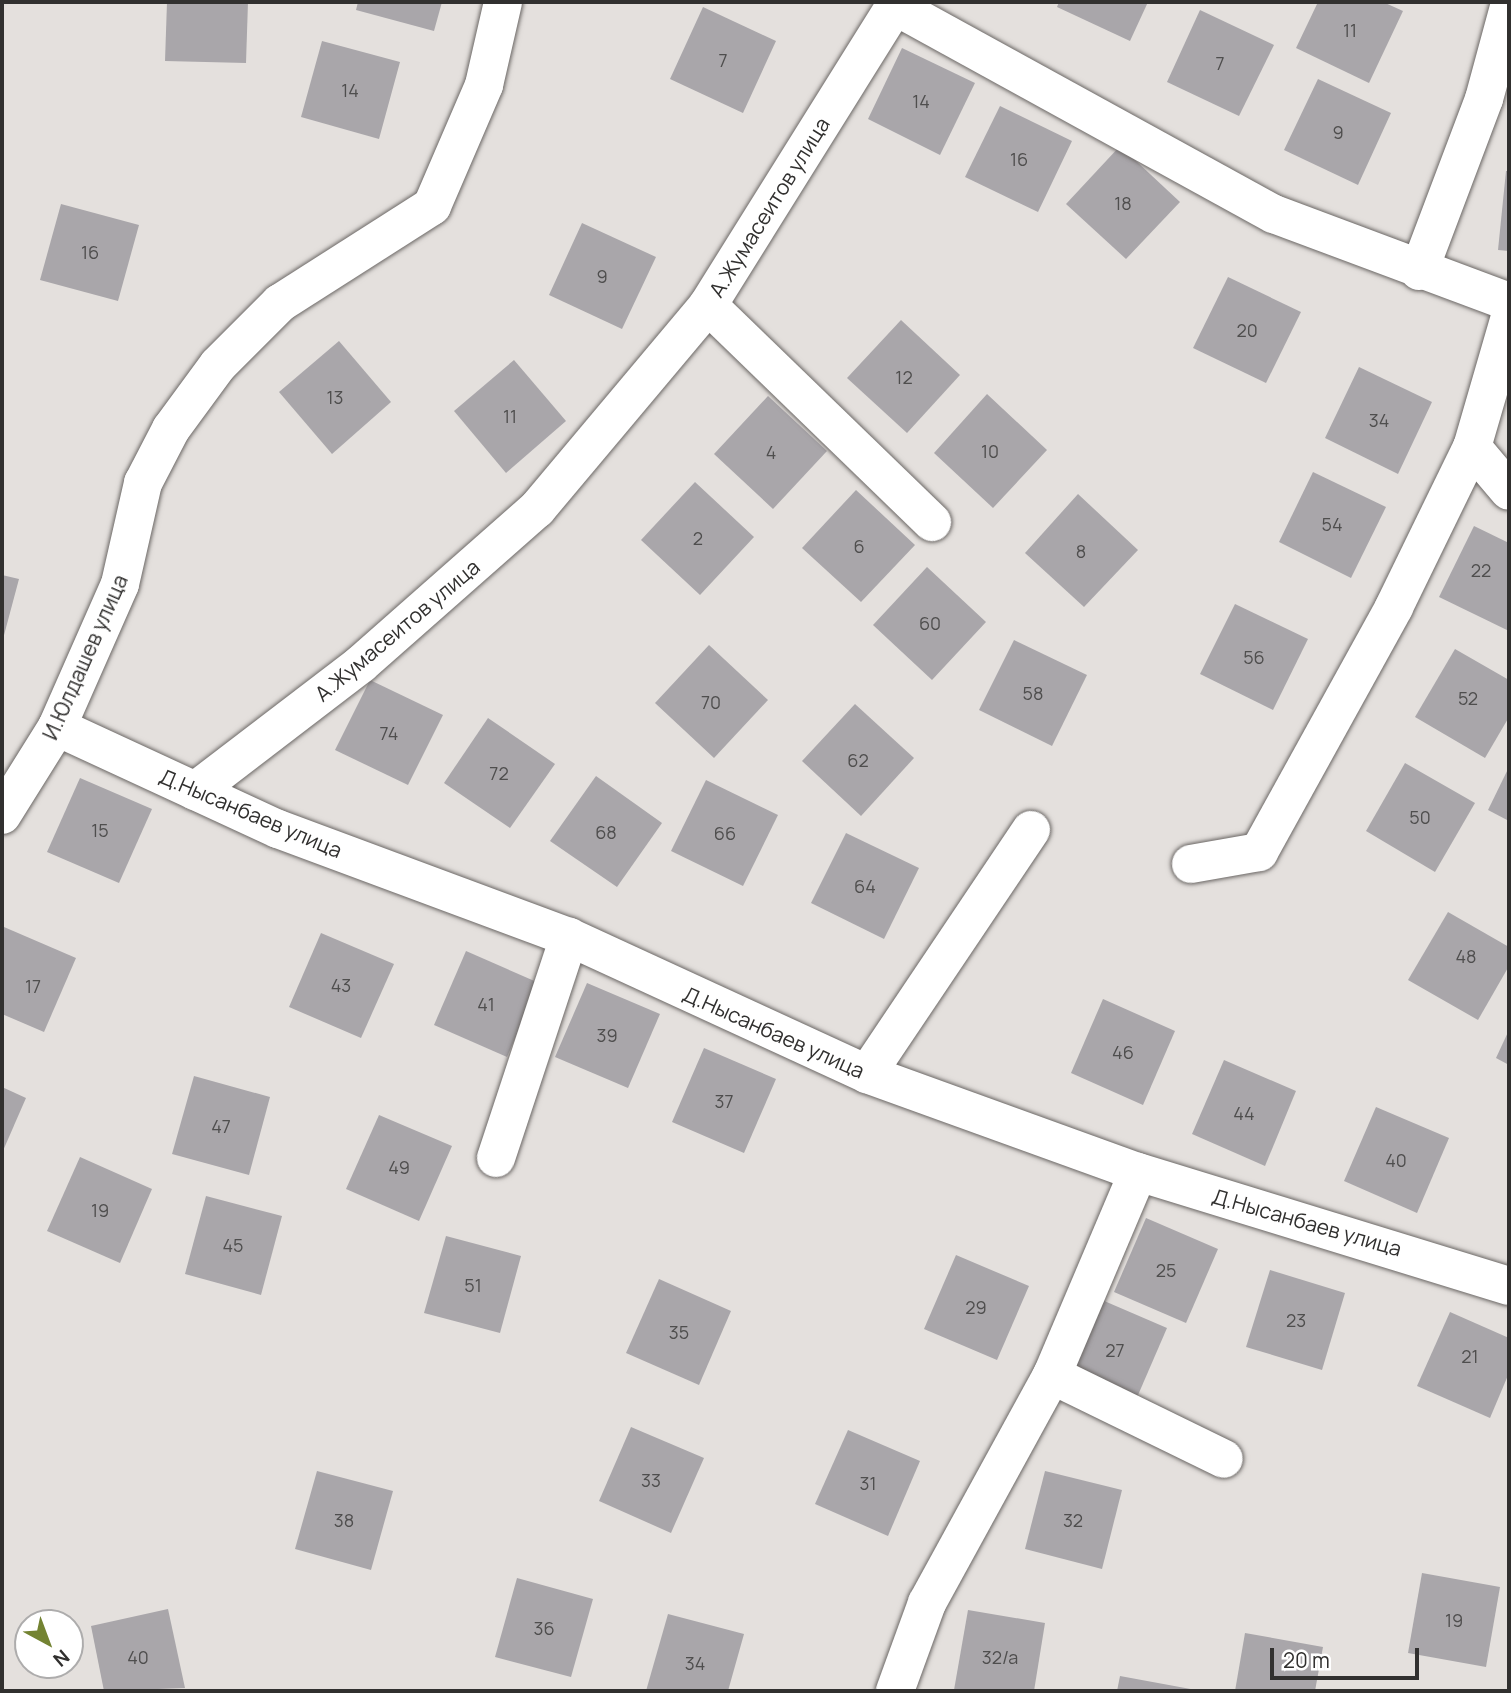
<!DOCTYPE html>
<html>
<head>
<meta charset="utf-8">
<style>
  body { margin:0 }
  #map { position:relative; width:1511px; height:1693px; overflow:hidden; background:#e4e0dd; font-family:Manrope,sans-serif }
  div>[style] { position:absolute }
  .building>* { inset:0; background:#a9a6aa }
  .roads { filter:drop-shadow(0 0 2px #6b6765) drop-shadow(0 0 2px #6b6765) }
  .minor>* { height:38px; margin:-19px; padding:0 19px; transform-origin:19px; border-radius:19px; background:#fff }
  span { translate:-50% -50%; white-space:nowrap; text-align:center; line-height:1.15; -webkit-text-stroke:6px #fff; paint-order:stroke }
  .number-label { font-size:18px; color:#4f4e4e }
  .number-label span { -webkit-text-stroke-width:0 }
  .street-label { font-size:21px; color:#31302f }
  .frame { position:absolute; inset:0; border:4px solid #31302f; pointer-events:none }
  .north { position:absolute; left:14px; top:1609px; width:70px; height:70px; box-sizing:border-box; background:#fff; border:2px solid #adacac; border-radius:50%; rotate:139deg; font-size:19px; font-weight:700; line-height:28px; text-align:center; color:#31302f }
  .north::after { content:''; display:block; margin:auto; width:24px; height:32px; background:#738332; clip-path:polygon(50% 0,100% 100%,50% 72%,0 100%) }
  .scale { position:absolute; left:1270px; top:1648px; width:149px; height:32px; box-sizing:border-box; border:4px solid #31302f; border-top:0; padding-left:9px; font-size:21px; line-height:24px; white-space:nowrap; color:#31302f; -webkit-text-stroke:5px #fff; paint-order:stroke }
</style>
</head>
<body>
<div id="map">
  <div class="building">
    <i style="clip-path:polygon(167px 2px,248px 2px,246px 63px,165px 61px)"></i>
    <i style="clip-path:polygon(358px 2px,442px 2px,434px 31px,356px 10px)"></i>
    <i style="clip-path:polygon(1059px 2px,1148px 2px,1130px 41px,1057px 7px)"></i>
    <i style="clip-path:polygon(1318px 2px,1383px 2px,1403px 11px,1369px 83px,1296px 48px)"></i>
    <i style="clip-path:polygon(703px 7px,776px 41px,743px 113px,670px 79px)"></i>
    <i style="clip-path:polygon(1200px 10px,1274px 45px,1239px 116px,1167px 82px)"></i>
    <i style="clip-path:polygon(322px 41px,400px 62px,379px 139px,301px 117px)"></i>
    <i style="clip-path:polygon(902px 48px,975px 83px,940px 155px,868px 119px)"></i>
    <i style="clip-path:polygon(1318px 79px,1391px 113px,1358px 185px,1284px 150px)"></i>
    <i style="clip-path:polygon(1000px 106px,1072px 141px,1038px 212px,965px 177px)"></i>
    <i style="clip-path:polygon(1120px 146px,1180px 202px,1126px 259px,1066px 204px)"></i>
    <i style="clip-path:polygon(1506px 171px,1509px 171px,1509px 251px,1498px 250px)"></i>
    <i style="clip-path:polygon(61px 204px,139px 225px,118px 301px,40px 280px)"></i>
    <i style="clip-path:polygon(582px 223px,656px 257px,622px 329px,549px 295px)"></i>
    <i style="clip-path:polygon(1228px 277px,1301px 312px,1266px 383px,1193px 348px)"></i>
    <i style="clip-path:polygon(901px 320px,960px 375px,907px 433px,847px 378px)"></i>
    <i style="clip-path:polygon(339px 341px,391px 402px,332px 454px,279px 392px)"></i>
    <i style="clip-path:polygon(514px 360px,566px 421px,506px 473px,454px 411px)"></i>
    <i style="clip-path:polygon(1359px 367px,1432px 402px,1398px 474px,1325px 438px)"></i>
    <i style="clip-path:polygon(987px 394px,1047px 450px,993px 508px,934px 453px)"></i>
    <i style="clip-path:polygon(768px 396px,827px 451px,773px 509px,714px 454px)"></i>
    <i style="clip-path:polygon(1313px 472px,1386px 507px,1351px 578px,1279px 542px)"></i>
    <i style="clip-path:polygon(695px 482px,754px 537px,700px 595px,641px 540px)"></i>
    <i style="clip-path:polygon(856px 490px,915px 545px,861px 602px,802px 548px)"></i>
    <i style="clip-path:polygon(1078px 494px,1138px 550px,1084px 607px,1025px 553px)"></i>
    <i style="clip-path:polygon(1474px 526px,1509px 543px,1509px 631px,1439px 597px)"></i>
    <i style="clip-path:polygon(927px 567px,986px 622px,932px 680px,873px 625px)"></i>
    <i style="clip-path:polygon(2px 575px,19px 579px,3px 639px,2px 639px)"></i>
    <i style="clip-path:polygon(1235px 604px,1308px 639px,1273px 710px,1200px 674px)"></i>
    <i style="clip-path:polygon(1014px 640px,1087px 675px,1052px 746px,979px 710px)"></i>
    <i style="clip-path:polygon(709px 645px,768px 700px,714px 758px,655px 703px)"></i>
    <i style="clip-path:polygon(1455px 649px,1509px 680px,1509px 717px,1485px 758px,1415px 717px)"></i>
    <i style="clip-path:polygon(370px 680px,443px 715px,408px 785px,335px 750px)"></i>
    <i style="clip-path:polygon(855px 704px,914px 758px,861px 816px,802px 761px)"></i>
    <i style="clip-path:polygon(488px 718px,555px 764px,510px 828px,444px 783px)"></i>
    <i style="clip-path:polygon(1405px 763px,1475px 803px,1435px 872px,1366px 831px)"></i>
    <i style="clip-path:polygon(1509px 767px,1509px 821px,1488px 810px)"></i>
    <i style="clip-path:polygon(596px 776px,662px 823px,617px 887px,550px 841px)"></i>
    <i style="clip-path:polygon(80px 778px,152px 809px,119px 883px,47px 852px)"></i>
    <i style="clip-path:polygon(706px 780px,778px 815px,743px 886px,671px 851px)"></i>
    <i style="clip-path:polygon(846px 833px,919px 868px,884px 939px,811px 903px)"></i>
    <i style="clip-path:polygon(1448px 912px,1509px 947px,1509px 966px,1478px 1020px,1408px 980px)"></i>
    <i style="clip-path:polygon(4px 927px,76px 958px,44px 1032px,2px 1014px)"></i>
    <i style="clip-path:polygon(321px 933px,394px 964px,361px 1038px,289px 1007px)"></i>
    <i style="clip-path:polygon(466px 951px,539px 983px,507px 1057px,434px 1025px)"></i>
    <i style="clip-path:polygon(587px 983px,660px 1014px,628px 1088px,555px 1057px)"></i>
    <i style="clip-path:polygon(1103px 999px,1175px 1031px,1143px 1105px,1071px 1073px)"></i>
    <i style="clip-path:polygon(1509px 1030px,1509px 1065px,1496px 1058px)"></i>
    <i style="clip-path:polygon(704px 1048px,776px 1079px,744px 1153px,672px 1122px)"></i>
    <i style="clip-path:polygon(1224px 1060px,1296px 1091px,1265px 1166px,1192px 1134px)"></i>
    <i style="clip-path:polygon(194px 1076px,270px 1097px,249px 1175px,172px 1154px)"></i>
    <i style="clip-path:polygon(2px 1087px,26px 1098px,2px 1153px)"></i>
    <i style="clip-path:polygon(1376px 1107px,1449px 1138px,1417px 1213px,1344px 1181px)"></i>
    <i style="clip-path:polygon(379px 1115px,452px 1146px,419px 1221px,346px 1189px)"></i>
    <i style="clip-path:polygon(80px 1157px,152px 1189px,120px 1263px,47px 1231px)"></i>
    <i style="clip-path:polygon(206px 1196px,282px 1216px,261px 1295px,185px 1274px)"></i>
    <i style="clip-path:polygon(1146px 1218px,1218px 1249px,1186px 1323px,1114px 1292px)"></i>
    <i style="clip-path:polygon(446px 1236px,521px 1256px,500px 1333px,424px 1313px)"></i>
    <i style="clip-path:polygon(956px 1255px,1029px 1286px,997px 1360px,924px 1329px)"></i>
    <i style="clip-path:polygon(1270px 1270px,1345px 1293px,1322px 1370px,1246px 1347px)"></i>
    <i style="clip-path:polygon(659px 1279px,731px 1311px,699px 1385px,626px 1353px)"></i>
    <i style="clip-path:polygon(1095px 1297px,1167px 1328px,1135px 1402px,1063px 1371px)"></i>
    <i style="clip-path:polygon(1450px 1312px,1509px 1338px,1509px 1373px,1490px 1418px,1417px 1386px)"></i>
    <i style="clip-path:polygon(631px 1427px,704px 1458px,671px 1533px,599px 1501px)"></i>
    <i style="clip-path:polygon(848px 1430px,920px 1461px,888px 1536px,815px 1504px)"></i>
    <i style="clip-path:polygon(317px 1471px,393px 1491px,371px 1570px,295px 1549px)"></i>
    <i style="clip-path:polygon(1045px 1471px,1122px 1490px,1102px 1569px,1025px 1549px)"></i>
    <i style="clip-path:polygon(1422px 1573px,1500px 1587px,1486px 1667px,1408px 1653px)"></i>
    <i style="clip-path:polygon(517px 1578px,593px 1599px,571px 1677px,495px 1657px)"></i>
    <i style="clip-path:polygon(168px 1609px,185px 1688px,104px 1691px,91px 1626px)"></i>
    <i style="clip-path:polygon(968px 1610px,1045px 1623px,1034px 1691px,954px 1690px)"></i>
    <i style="clip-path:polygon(668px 1614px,744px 1634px,728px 1691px,646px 1691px)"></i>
    <i style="clip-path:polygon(1245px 1633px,1323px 1647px,1315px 1691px,1235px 1691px)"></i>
    <i style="clip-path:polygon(1120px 1676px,1196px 1690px,1196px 1691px,1117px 1691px)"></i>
  </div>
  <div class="roads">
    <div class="minor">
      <i style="left:1419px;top:271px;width:184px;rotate:-69.3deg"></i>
      <i style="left:1484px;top:99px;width:95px;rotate:-74.8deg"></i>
      <i style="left:708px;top:305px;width:312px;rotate:44.1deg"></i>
      <i style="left:1509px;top:320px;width:132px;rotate:106.2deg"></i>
      <i style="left:1472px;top:447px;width:57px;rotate:49.9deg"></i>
      <i style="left:57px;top:727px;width:243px;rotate:24.8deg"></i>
      <i style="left:278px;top:829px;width:310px;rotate:20.4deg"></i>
      <i style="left:569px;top:937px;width:328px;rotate:24.7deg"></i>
      <i style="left:867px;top:1074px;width:288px;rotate:19.9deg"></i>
      <i style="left:1138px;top:1172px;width:388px;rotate:17.1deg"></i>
      <i style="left:195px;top:791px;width:209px;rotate:-37.4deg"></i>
      <i style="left:361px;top:664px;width:235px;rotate:-41.4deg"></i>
      <i style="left:537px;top:509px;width:266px;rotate:-50deg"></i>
      <i style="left:708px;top:305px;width:353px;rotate:-58deg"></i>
      <i style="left:895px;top:6px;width:432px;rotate:28.8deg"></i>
      <i style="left:1274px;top:214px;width:251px;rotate:20.5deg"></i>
      <i style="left:2px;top:815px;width:104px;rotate:-58deg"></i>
      <i style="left:57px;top:727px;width:156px;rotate:-66.2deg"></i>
      <i style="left:120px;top:584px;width:104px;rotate:-77.2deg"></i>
      <i style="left:143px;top:483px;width:61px;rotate:-62.6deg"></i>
      <i style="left:171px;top:429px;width:79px;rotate:-53.7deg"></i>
      <i style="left:218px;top:365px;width:88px;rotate:-45deg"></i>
      <i style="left:280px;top:303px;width:180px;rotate:-32.5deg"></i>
      <i style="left:432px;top:206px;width:132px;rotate:-66.7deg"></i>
      <i style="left:484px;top:85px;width:85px;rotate:-77.1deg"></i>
      <i style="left:1191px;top:864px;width:69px;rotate:-10deg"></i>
      <i style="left:1259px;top:852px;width:280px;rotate:-61.1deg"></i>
      <i style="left:1394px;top:607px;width:178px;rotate:-64deg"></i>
      <i style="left:867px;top:1074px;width:294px;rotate:-56.1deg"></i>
      <i style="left:496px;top:1158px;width:233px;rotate:-71.7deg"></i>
      <i style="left:1052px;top:1375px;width:191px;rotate:26deg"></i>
      <i style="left:895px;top:1691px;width:94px;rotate:-70deg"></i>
      <i style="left:927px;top:1603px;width:260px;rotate:-61.3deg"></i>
      <i style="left:1052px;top:1375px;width:220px;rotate:-67deg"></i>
    </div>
  </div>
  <div class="number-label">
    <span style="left:1350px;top:30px">11</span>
    <span style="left:723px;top:60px">7</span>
    <span style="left:1220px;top:63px">7</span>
    <span style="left:350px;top:90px">14</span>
    <span style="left:921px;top:101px">14</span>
    <span style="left:1338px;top:132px">9</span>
    <span style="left:1019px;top:159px">16</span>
    <span style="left:1123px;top:203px">18</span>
    <span style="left:90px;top:252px">16</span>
    <span style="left:602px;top:276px">9</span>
    <span style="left:1247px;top:330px">20</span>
    <span style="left:904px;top:377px">12</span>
    <span style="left:335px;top:397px">13</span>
    <span style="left:510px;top:416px">11</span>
    <span style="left:1379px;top:420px">34</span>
    <span style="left:990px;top:451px">10</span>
    <span style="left:771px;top:452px">4</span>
    <span style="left:1332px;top:524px">54</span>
    <span style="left:698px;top:538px">2</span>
    <span style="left:859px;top:546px">6</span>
    <span style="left:1081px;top:551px">8</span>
    <span style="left:1481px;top:570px">22</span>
    <span style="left:930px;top:623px">60</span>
    <span style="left:1254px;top:657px">56</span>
    <span style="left:1033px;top:693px">58</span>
    <span style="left:1468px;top:698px">52</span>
    <span style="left:711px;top:702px">70</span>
    <span style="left:389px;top:733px">74</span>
    <span style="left:858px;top:760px">62</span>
    <span style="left:499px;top:773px">72</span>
    <span style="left:1420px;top:817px">50</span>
    <span style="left:100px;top:830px">15</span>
    <span style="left:606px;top:832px">68</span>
    <span style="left:725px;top:833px">66</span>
    <span style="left:865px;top:886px">64</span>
    <span style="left:1466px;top:956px">48</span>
    <span style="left:341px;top:985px">43</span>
    <span style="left:33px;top:986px">17</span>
    <span style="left:486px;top:1004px">41</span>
    <span style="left:607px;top:1035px">39</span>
    <span style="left:1123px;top:1052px">46</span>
    <span style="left:724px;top:1101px">37</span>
    <span style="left:1244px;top:1113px">44</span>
    <span style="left:221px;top:1126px">47</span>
    <span style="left:1396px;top:1160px">40</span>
    <span style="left:399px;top:1167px">49</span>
    <span style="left:100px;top:1210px">19</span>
    <span style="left:233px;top:1245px">45</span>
    <span style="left:1166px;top:1270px">25</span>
    <span style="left:473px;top:1285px">51</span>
    <span style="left:976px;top:1307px">29</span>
    <span style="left:1296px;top:1320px">23</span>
    <span style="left:679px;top:1332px">35</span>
    <span style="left:1115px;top:1350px">27</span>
    <span style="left:1470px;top:1356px">21</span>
    <span style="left:651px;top:1480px">33</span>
    <span style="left:868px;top:1483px">31</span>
    <span style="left:344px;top:1520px">38</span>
    <span style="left:1073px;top:1520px">32</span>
    <span style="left:1454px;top:1620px">19</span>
    <span style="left:544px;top:1628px">36</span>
    <span style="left:138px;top:1657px">40</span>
    <span style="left:1000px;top:1657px">32/a</span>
    <span style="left:695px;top:1663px">34</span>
  </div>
  <div class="street-label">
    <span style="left:769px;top:207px;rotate:-58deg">А.Жумасеитов улица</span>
    <span style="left:397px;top:630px;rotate:-40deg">А.Жумасеитов улица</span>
    <span style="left:85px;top:657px;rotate:-66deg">И.Юлдашев улица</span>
    <span style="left:251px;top:813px;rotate:23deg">Д.Нысанбаев улица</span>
    <span style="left:774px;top:1032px;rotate:24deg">Д.Нысанбаев улица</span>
    <span style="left:1307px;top:1222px;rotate:16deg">Д.Нысанбаев улица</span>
  </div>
  <div class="frame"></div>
  <div class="north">N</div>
  <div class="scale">20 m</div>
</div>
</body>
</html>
